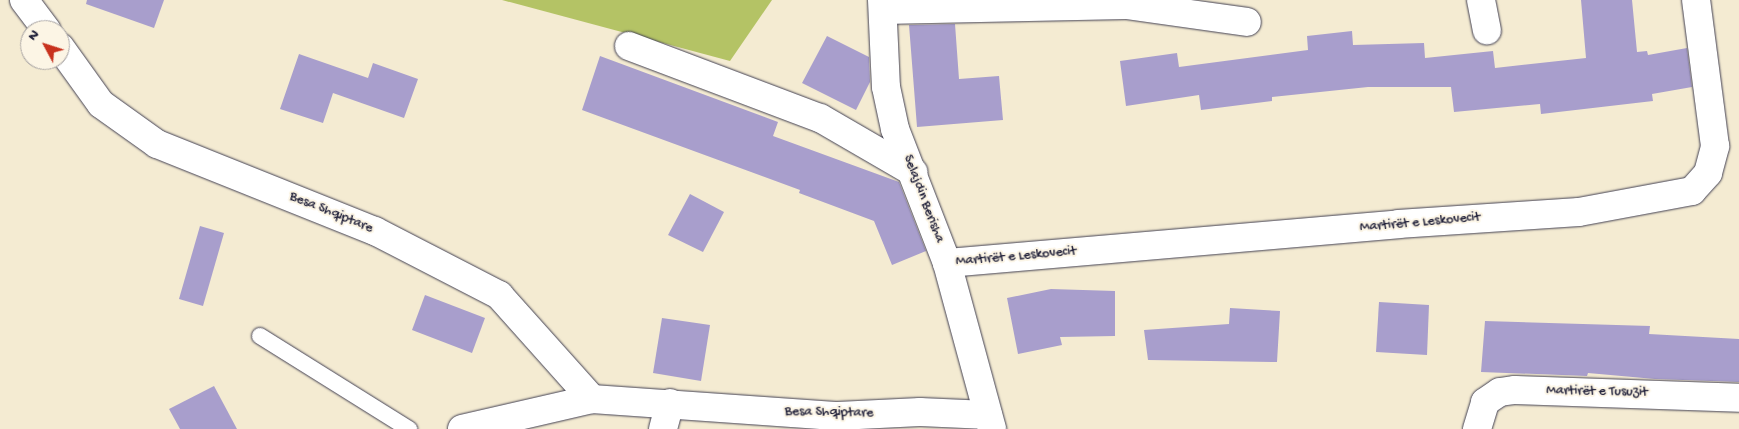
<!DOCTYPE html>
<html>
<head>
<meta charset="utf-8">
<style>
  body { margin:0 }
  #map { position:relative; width:1739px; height:429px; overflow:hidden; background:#f4ebd2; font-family:"Gochi Hand",sans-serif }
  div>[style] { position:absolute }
  .green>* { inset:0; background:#b4c365 }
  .building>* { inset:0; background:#a89ecc }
  .roads { filter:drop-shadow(0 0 1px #424052) drop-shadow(0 0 1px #424052) }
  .lane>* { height:16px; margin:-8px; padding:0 8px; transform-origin:8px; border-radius:8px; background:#fff }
  .street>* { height:28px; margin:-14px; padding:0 14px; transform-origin:14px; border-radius:14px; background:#fff }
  span { translate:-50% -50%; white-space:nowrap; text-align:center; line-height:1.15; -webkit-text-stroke:4px #fcf5e5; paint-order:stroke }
  .street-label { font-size:14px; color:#22223b }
  .north { position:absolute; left:20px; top:20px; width:50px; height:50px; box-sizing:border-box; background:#fcf5e5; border:1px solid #a5a1a1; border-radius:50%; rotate:310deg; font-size:14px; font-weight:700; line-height:20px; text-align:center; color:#22223b }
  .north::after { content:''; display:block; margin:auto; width:18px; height:22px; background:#c8321e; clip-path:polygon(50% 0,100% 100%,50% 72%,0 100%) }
</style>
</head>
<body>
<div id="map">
  <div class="green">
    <i style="clip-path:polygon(502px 0,772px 0,730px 61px)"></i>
  </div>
  <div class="building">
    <i style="clip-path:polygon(87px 0,164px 0,154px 28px,86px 4px)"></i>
    <i style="clip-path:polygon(1581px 0,1632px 0,1637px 52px,1647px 51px,1648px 55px,1687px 48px,1692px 87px,1652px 94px,1653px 101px,1541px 114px,1540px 104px,1454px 112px,1451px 87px,1368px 87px,1272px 97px,1272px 101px,1201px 110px,1199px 95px,1126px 106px,1120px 61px,1177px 53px,1179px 67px,1308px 50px,1307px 36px,1352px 31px,1353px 45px,1424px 43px,1425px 58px,1493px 51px,1495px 68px,1586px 58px)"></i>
    <i style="clip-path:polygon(955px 24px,959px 79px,999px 76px,1003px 120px,917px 127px,909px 25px)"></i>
    <i style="clip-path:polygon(827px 36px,869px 57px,870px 82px,856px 110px,802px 83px)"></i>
    <i style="clip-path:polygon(299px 54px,368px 78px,373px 63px,418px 79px,404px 118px,333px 93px,323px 123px,280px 109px)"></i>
    <i style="clip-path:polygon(600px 56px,778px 122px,773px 136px,899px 182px,926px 251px,892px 265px,874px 221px,799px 193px,800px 190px,582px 110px)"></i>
    <i style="clip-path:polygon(690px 194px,724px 212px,703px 252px,668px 235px)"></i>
    <i style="clip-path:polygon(200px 226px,224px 233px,203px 306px,179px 299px)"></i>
    <i style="clip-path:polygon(1051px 289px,1115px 291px,1115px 336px,1060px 337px,1062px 345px,1018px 354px,1007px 298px)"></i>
    <i style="clip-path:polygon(425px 295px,485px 318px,472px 353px,412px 330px)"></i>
    <i style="clip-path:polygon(1379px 302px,1429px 305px,1427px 355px,1376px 352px)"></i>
    <i style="clip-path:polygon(1230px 308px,1280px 311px,1277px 362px,1148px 360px,1144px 330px,1229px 324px)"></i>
    <i style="clip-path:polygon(662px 318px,710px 325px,701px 381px,653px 373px)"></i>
    <i style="clip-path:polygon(1485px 321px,1650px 326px,1649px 334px,1739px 339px,1739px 382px,1655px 379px,1588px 373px,1587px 376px,1481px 372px)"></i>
    <i style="clip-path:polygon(214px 386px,237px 429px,180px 429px,169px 409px)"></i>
  </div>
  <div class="roads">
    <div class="lane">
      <i style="left:260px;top:336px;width:176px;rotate:32deg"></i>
    </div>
    <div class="street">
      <i style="left:24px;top:0;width:38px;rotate:53deg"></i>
      <i style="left:882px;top:0;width:87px;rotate:87.4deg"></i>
      <i style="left:886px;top:87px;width:43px;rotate:77.9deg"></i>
      <i style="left:895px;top:129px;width:144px;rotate:68.8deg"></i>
      <i style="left:947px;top:263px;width:172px;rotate:74.8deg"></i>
      <i style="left:1481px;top:0;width:31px;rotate:79deg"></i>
      <i style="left:883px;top:10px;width:243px;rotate:-1.2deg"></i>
      <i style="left:1126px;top:5px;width:122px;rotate:8deg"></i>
      <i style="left:629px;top:46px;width:204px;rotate:20.7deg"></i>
      <i style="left:820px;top:118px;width:108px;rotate:30.1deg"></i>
      <i style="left:60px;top:47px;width:70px;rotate:54.3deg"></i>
      <i style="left:101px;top:104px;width:69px;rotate:35.5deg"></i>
      <i style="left:157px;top:144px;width:235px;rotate:21.8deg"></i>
      <i style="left:375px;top:231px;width:140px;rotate:27.3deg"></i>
      <i style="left:499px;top:295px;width:140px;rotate:48.2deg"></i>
      <i style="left:947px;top:263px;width:453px;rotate:-4.9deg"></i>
      <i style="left:1398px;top:224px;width:181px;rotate:-3.8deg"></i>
      <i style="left:1579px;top:212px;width:115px;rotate:-10.5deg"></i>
      <i style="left:1692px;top:191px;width:24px;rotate:-48deg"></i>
      <i style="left:1708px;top:173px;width:28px;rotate:-75deg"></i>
      <i style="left:1715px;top:146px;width:147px;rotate:-97.4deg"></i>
      <i style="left:462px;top:429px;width:133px;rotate:-13deg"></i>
      <i style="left:592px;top:399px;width:247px;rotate:4deg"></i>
      <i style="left:838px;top:416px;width:82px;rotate:-2.8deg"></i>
      <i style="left:920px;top:412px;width:68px;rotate:2.5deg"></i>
      <i style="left:663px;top:429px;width:27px;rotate:-75deg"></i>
      <i style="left:1477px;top:429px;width:28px;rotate:-73deg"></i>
      <i style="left:1485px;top:402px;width:18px;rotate:-34deg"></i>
      <i style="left:1500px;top:392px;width:15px;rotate:-8deg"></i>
      <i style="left:1515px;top:390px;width:224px;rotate:2deg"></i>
    </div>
  </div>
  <div class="street-label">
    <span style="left:923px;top:199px;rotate:69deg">Selajdin Berisha</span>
    <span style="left:331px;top:213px;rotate:22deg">Besa Shqiptare</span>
    <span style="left:1420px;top:223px;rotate:-5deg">Martirët e Leskovecit</span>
    <span style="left:1016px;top:257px;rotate:-5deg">Martirët e Leskovecit</span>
    <span style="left:1597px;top:392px;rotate:1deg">Martirët e Tusuzit</span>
    <span style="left:829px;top:413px;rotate:1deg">Besa Shqiptare</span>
  </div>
  <div class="north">N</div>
</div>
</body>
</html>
